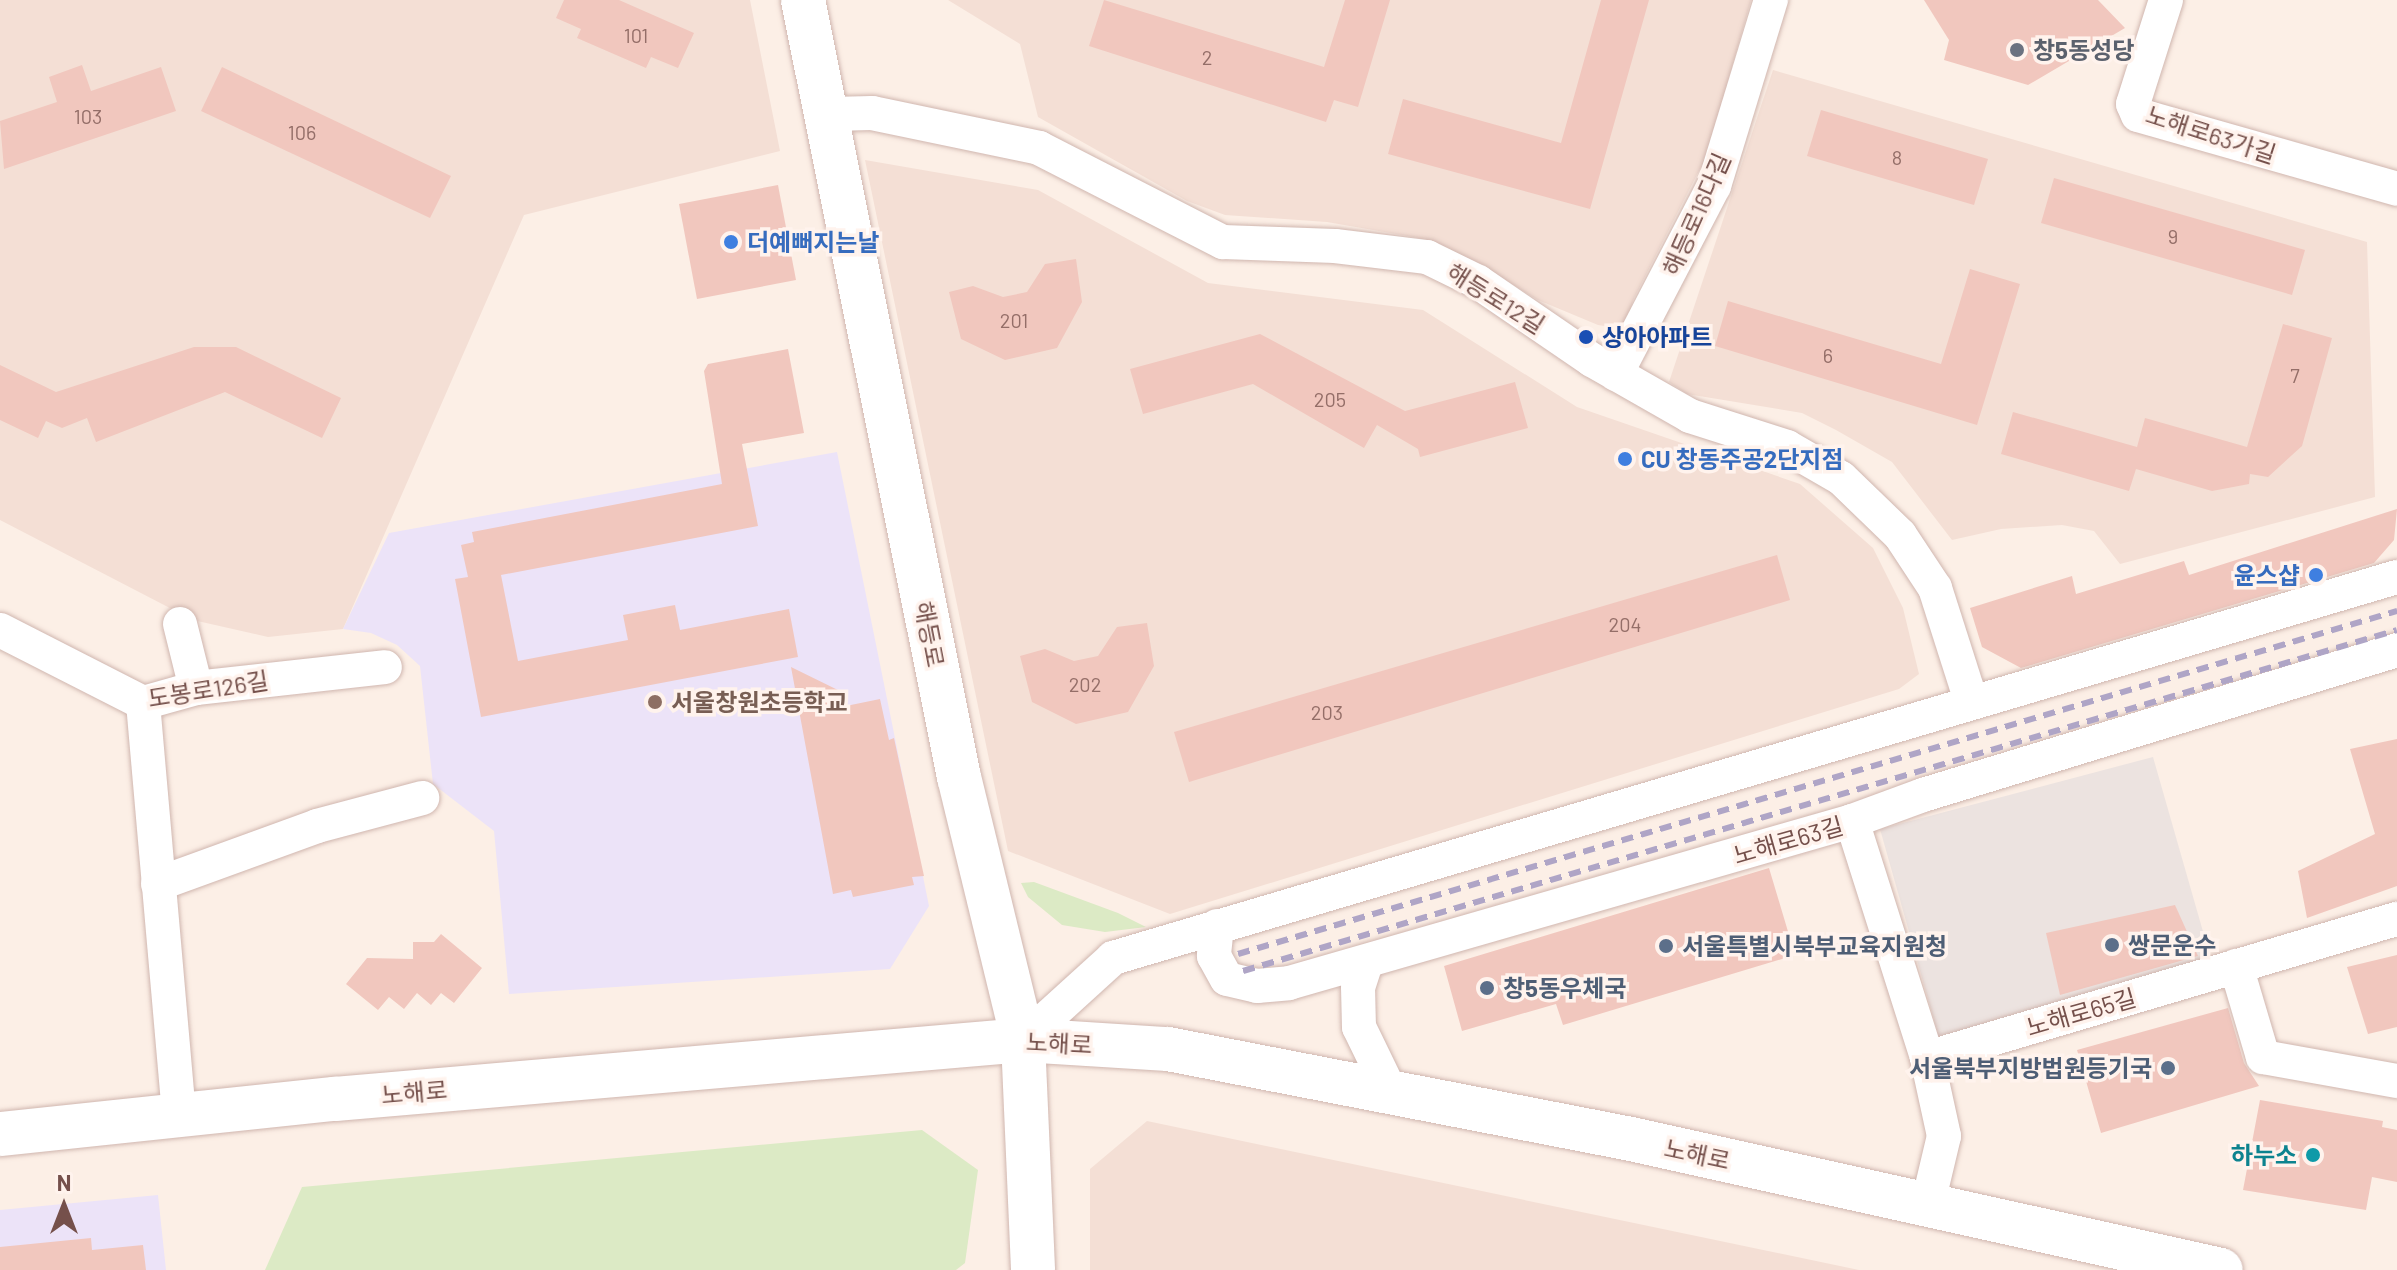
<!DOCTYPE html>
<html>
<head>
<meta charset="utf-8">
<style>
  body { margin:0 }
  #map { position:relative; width:2397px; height:1270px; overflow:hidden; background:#fcefe6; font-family:Barlow,"Noto Sans KR",sans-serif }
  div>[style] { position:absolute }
  .residential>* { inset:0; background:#f4dfd5 }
  .industrial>* { inset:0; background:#ece3e0 }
  .education>* { inset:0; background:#ece3f8 }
  .green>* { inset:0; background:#dceac5 }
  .building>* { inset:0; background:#f1c7be }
  .roads { filter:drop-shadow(0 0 2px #d0b6af) drop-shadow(0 0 2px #d0b6af) }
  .street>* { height:34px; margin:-17px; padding:0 17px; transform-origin:17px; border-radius:17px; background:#fff }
  .secondary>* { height:44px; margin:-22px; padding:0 22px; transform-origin:22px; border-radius:22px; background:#fff }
  .rail>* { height:6px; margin-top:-3px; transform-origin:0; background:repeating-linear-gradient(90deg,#afa5c6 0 12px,transparent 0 20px) }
  .dots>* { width:22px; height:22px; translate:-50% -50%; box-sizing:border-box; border:4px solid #fff3ed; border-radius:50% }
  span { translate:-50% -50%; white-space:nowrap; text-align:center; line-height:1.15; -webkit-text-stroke:7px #fff3ed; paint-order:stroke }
  .number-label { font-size:20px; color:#946e68 }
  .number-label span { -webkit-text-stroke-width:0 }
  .worship-label { font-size:24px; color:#5b616d; font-weight:700 }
  .left { translate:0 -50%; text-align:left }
  .street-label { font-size:24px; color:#75504b }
  .shop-label { font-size:24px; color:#366cbe; font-weight:700 }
  .right { translate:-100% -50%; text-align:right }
  .transit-label { font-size:24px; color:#164399; font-weight:700 }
  .education-label { font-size:24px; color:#785e54; font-weight:700 }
  .service-label { font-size:24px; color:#4e5e75; font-weight:700 }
  .culture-label { font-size:24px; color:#0d838f; font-weight:700 }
  .north { position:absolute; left:24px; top:1166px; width:80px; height:80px; -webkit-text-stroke:6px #fff3ed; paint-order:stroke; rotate:0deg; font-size:22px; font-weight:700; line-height:32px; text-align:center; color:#75504b }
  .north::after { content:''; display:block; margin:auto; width:28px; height:36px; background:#75504b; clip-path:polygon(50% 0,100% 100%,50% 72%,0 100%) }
</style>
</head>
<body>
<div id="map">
  <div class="residential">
    <i style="clip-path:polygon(0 0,750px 0,780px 151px,524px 215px,343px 629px,268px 637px,193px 620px,0 520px)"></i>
    <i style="clip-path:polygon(948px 0,1751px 0,1707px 155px,1633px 300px,1628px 322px,1618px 328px,1598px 325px,1538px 300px,1474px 261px,1419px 238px,1327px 222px,1225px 215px,1187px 201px,1038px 117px,1020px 44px)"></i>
    <i style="clip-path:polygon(1773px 70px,2367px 242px,2375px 497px,2120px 564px,2094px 531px,2062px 525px,2001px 529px,1952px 540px,1892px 462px,1836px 430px,1802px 413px,1687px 394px,1669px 382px)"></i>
    <i style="clip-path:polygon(865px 160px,1038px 190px,1208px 283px,1423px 310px,1577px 407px,1800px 484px,1873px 548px,1903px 608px,1919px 674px,1899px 689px,1170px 914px,1008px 851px)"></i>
    <i style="clip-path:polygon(1147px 1121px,1859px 1270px,1090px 1270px,1090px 1169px)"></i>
  </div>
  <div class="industrial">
    <i style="clip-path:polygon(2153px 757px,2210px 956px,1939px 1038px,1880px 829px)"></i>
  </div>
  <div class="education">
    <i style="clip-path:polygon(837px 452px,929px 906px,890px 969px,509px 994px,494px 831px,433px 784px,420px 666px,397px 645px,371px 633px,343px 629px,389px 533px)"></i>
    <i style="clip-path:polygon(158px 1195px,166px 1270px,0 1270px,0 1210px)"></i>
  </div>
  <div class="green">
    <i style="clip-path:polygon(1034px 882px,1118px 913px,1146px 927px,1105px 932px,1062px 925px,1028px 897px,1021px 883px)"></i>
    <i style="clip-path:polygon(922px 1130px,978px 1170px,965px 1263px,956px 1270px,265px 1270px,302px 1187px)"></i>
  </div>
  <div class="building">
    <i style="clip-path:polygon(564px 0,619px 0,694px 33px,678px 68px,651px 57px,646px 68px,577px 38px,581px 29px,556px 18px)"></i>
    <i style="clip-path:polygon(1104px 0,1324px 67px,1345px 0,1390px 0,1358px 107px,1334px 100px,1326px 122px,1089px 46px)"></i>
    <i style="clip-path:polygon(1601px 0,1649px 0,1590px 209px,1388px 154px,1403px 99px,1561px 143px)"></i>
    <i style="clip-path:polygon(1924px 0,2098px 0,2125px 28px,2028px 85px,1944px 60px,1949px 40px)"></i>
    <i style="clip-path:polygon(82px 65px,91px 91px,161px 67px,176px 111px,4px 169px,0 121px,57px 102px,49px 77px)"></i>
    <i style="clip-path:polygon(222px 67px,451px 176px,430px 218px,201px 111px)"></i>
    <i style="clip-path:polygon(1821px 110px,1988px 159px,1974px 205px,1807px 156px)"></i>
    <i style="clip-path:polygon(2054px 178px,2305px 250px,2292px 295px,2041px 223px)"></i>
    <i style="clip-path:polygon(778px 185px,796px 280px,697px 299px,679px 204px)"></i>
    <i style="clip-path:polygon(1076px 259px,1082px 302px,1057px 348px,1005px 360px,961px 339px,949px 292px,973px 286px,1003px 297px,1027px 292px,1045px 264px)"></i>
    <i style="clip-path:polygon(1970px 269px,2020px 284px,1977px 425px,1715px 346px,1728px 301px,1941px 364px)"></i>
    <i style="clip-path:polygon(2283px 324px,2332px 338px,2302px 446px,2268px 477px,2250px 474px,2249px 484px,2212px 491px,2136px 469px,2129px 491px,2001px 454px,2013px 412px,2137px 447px,2145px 418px,2247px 447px)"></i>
    <i style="clip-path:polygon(1260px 334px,1405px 411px,1515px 382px,1528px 428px,1420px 457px,1418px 449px,1377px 425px,1364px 448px,1253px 384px,1143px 414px,1130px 369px)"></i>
    <i style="clip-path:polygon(194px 347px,236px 347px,341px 398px,322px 438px,225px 392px,96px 442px,87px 418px,62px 428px,46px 421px,38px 438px,0 420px,0 365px,56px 392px)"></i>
    <i style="clip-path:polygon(788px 349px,804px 433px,742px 444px,758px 526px,501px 575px,518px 661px,628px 640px,623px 615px,675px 605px,680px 630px,789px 609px,798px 657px,481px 717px,455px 579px,468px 577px,461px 545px,474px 542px,472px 532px,722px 484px,704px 371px,708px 364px)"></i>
    <i style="clip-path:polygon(2397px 509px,2394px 540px,2374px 563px,2021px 668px,1982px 647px,1970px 608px,2072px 576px,2076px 594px,2184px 561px,2189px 575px)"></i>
    <i style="clip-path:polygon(1777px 555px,1790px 600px,1189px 782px,1174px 732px)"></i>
    <i style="clip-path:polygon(1147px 623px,1154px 666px,1128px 712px,1076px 724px,1032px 702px,1020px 656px,1045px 649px,1074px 661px,1098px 656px,1117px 627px)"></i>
    <i style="clip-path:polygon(791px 667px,844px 693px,846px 706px,880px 699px,889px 740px,894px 738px,924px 876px,912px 877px,914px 885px,853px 897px,851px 890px,833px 894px)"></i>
    <i style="clip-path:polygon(2397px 739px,2397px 886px,2307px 918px,2298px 871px,2375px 834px,2350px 749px)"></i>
    <i style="clip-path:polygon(1769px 868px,1795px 955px,1563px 1025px,1556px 1004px,1462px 1031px,1444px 966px)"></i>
    <i style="clip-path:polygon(2175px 905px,2198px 956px,2060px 995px,2046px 933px)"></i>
    <i style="clip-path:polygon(441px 934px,482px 968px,454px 1003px,441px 993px,431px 1005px,417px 993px,404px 1009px,389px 997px,378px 1010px,346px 984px,367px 958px,413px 959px,413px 942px,434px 942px)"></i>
    <i style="clip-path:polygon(2397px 955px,2397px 1027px,2368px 1034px,2347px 967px)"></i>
    <i style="clip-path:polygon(2228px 1008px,2244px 1063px,2259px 1086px,2101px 1133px,2077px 1050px)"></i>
    <i style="clip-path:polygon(2260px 1100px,2383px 1121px,2382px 1127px,2397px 1130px,2397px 1182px,2372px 1177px,2366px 1210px,2243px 1190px)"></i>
    <i style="clip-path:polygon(91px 1238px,92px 1250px,143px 1245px,146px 1270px,0 1270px,0 1247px)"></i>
  </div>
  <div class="roads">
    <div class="street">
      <i style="left:2166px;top:0;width:109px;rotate:107.6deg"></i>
      <i style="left:2133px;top:104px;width:12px;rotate:66deg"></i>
      <i style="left:2138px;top:115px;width:269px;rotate:15.9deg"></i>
      <i style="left:830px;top:114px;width:42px;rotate:-1.4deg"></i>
      <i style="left:872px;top:113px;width:171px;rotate:11.8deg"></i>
      <i style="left:1039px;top:148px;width:207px;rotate:27.1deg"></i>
      <i style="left:1223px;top:242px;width:112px;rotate:2deg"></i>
      <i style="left:1335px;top:246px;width:93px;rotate:6.8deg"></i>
      <i style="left:1427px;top:257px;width:57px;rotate:26.1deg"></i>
      <i style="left:1478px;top:282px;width:138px;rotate:34.4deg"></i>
      <i style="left:1592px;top:360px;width:113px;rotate:29.7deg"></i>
      <i style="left:1690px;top:416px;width:102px;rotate:17.7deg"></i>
      <i style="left:1787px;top:447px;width:62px;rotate:29.9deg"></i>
      <i style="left:1841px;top:478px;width:82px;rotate:44deg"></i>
      <i style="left:1900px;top:535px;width:64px;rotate:56.6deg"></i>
      <i style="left:1935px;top:588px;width:119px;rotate:72.3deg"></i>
      <i style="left:1616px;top:374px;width:212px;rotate:-62.5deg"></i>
      <i style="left:1714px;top:186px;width:195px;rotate:-73deg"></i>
      <i style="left:180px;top:624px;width:66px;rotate:76deg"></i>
      <i style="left:0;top:630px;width:161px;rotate:27deg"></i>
      <i style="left:143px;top:703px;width:55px;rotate:-15.8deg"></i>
      <i style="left:196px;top:688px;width:190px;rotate:-6.3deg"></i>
      <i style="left:143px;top:703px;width:414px;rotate:85deg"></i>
      <i style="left:1852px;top:821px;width:249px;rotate:72.4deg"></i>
      <i style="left:1927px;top:1058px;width:80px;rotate:77.7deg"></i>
      <i style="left:1944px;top:1136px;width:69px;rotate:103.4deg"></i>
      <i style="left:158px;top:884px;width:169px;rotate:-20deg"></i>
      <i style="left:317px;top:826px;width:109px;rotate:-14.9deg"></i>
      <i style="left:1217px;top:926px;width:30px;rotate:96deg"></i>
      <i style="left:1214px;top:956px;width:26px;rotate:61deg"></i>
      <i style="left:1227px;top:979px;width:31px;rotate:13deg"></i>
      <i style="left:1257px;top:986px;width:32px;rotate:-5deg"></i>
      <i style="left:1289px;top:983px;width:586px;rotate:-16.05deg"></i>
      <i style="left:1852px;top:821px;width:76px;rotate:-20.1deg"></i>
      <i style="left:1923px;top:795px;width:496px;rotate:-17deg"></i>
      <i style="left:1366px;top:963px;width:25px;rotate:108deg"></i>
      <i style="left:1358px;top:987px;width:40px;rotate:88.6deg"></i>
      <i style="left:1359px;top:1027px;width:73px;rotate:64.1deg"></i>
      <i style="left:2236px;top:966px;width:95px;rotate:73.5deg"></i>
      <i style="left:2263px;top:1057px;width:136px;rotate:10.2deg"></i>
      <i style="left:1023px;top:1040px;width:122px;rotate:-42.3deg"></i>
      <i style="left:1113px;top:958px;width:1339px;rotate:-16.53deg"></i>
      <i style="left:1927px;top:1058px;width:490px;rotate:-16.5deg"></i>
    </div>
    <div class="secondary">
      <i style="left:803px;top:0;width:793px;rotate:78.65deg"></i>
      <i style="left:959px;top:777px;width:271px;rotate:76.3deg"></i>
      <i style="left:1023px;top:1040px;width:230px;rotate:87.5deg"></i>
      <i style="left:0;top:1134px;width:337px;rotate:-6deg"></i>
      <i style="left:335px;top:1099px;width:691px;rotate:-4.9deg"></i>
      <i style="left:1023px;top:1040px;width:145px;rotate:3.6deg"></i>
      <i style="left:1168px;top:1049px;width:472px;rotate:11deg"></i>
      <i style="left:1631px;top:1139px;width:604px;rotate:12.52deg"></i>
    </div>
  </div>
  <div class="rail">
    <i style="left:1238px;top:954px;width:1209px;rotate:-16.49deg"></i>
    <i style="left:1243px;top:971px;width:1203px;rotate:-16.46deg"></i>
  </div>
  <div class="dots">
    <i style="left:2017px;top:50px;background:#6b7280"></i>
    <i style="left:731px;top:242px;background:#3f7fe0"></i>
    <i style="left:1586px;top:337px;background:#1a4fb4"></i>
    <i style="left:1625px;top:459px;background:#3f7fe0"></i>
    <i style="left:2316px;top:575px;background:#3f7fe0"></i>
    <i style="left:655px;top:702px;background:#8d6e63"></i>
    <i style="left:2112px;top:945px;background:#5c6f8a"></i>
    <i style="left:1666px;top:946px;background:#5c6f8a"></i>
    <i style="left:1487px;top:988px;background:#5c6f8a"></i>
    <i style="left:2168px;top:1068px;background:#5c6f8a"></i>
    <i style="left:2313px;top:1155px;background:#0f9aa8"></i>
  </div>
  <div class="number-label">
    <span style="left:636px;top:35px">101</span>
    <span style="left:1207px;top:57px">2</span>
    <span style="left:88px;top:116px">103</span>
    <span style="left:302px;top:132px">106</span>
    <span style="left:1897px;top:157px">8</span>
    <span style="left:2173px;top:236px">9</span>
    <span style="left:1014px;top:320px">201</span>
    <span style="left:1828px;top:355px">6</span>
    <span style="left:2295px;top:375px">7</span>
    <span style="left:1330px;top:399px">205</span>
    <span style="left:1625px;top:624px">204</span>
    <span style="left:1085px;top:684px">202</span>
    <span style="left:1327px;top:712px">203</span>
  </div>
  <div class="worship-label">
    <span class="left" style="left:2033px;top:50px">창5동성당</span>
  </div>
  <div class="street-label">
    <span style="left:2211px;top:134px;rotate:18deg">노해로63가길</span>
    <span style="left:1696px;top:214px;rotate:-66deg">해등로16다길</span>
    <span style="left:1496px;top:298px;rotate:32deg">해등로12길</span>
    <span style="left:930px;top:634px;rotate:79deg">해등로</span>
    <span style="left:208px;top:689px;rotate:-9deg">도봉로126길</span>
    <span style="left:1788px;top:840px;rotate:-16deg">노해로63길</span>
    <span style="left:2081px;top:1012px;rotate:-16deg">노해로65길</span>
    <span style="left:1059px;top:1043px;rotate:3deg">노해로</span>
    <span style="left:414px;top:1092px;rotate:-5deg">노해로</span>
    <span style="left:1697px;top:1154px;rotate:12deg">노해로</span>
  </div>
  <div class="shop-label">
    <span class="left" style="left:747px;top:242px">더예뻐지는날</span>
    <span class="left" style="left:1641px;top:459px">CU 창동주공2단지점</span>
    <span class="right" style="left:2300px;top:575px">윤스샵</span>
  </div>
  <div class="transit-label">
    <span class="left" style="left:1602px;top:337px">상아아파트</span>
  </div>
  <div class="education-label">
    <span class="left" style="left:671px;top:702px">서울창원초등학교</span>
  </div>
  <div class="service-label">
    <span class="left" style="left:2128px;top:945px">쌍문운수</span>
    <span class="left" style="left:1682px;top:946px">서울특별시북부교육지원청</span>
    <span class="left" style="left:1503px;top:988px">창5동우체국</span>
    <span class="right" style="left:2152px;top:1068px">서울북부지방법원등기국</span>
  </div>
  <div class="culture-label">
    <span class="right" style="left:2297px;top:1155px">하누소</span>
  </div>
  <div class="north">N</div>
</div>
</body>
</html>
